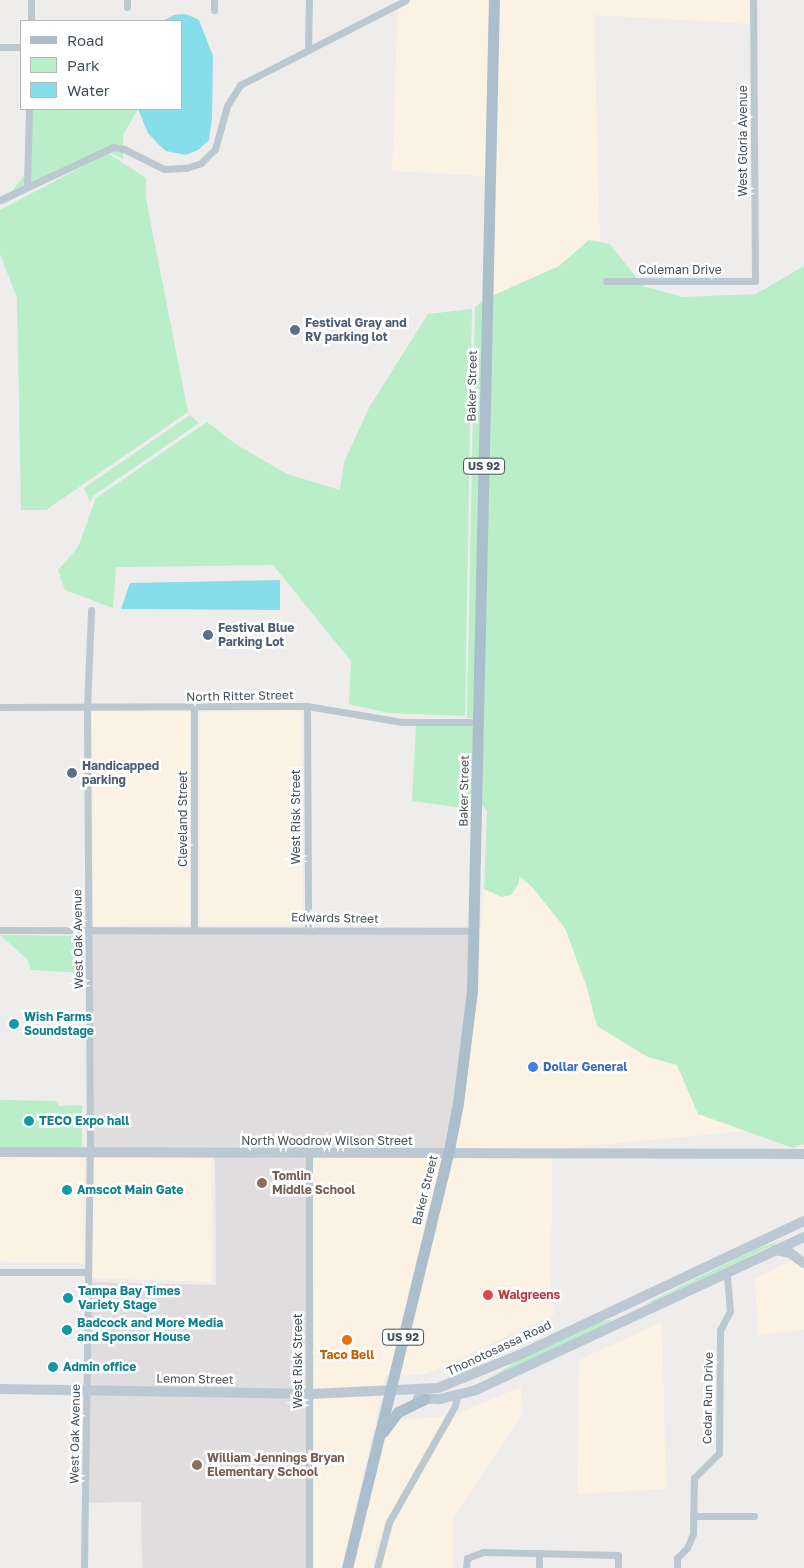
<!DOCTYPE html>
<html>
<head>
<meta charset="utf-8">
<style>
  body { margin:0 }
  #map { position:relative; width:804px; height:1568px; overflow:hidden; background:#efecec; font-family:"Golos Text",sans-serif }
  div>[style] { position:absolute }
  .commercial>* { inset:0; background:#fbf2e3 }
  .education>* { inset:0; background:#e0ddde }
  .green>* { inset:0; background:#b9eec9 }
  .water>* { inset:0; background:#86deeb }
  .street>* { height:7px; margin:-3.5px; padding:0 3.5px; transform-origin:3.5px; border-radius:3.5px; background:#bcc8cf }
  .secondary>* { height:10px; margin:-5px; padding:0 5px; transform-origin:5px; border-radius:5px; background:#bcc9d3 }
  .primary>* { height:11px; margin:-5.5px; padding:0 5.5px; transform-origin:5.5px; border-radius:5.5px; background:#abbecb }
  .dots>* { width:14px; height:14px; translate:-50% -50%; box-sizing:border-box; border:2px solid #fff; border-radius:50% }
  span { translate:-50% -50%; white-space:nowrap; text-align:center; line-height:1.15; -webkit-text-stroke:5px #fff; paint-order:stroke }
  .shield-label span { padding:1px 4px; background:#fff; border:1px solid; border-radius:4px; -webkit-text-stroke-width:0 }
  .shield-label { font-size:11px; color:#445159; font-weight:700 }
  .street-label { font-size:12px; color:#445159 }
  .service-label { font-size:12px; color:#4e5e75; font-weight:700 }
  .left { translate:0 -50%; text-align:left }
  .culture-label { font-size:12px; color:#0d838f; font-weight:700 }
  .shop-label { font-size:12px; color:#366cbe; font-weight:700 }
  .education-label { font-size:12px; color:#785e54; font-weight:700 }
  .health-label { font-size:12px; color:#be3a42; font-weight:700 }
  .food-label { font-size:12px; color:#c56008; font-weight:700 }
  .legend { position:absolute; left:20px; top:20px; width:162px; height:90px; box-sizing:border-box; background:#fff; border:1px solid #b4b9bd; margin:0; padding:6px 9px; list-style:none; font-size:15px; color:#445159 }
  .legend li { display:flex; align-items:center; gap:10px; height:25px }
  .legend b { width:25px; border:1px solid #b4b9bd }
</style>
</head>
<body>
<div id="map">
  <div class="commercial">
    <i style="clip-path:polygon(398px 0,490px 0,486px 176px,392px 171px)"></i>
    <i style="clip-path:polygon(498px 0,751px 0,751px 24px,594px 15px,600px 242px,589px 240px,559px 266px,492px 296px)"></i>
    <i style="clip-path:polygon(302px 710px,303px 925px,199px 925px,199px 712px)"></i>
    <i style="clip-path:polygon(92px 711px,190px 712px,190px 925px,93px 926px)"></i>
    <i style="clip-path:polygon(518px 875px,532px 887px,565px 928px,586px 985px,597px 1026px,648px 1057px,677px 1065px,698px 1114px,746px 1131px,556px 1149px,453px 1151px,471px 1044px,484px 889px,502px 897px)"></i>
    <i style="clip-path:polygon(0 1155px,85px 1155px,83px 1263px,0 1262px)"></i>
    <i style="clip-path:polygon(94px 1155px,212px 1157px,212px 1282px,92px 1278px)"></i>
    <i style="clip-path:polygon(552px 1157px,551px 1293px,554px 1314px,426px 1374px,399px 1375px,451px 1158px)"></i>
    <i style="clip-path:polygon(313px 1158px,442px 1158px,390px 1375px,385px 1375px,383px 1388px,314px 1390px)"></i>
    <i style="clip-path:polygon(794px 1259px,804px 1269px,804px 1329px,758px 1336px,755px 1279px)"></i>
    <i style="clip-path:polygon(662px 1322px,666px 1489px,577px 1494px,579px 1360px)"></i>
    <i style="clip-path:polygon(521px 1387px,522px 1415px,453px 1519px,453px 1568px,381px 1568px,393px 1524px,456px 1414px)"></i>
    <i style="clip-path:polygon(381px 1396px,342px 1568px,314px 1568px,314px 1397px)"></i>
    <i style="clip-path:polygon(445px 1416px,386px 1521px,376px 1545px,373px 1568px,351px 1568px,384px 1437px,397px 1420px)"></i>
  </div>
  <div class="education">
    <i style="clip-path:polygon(89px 930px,475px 931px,448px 1155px,309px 1154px,309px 1568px,142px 1568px,141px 1502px,85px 1503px,87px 1282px,216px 1285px,215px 1153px,90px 1151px)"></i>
  </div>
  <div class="green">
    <i style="clip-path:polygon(28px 109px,138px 109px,123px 135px,123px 159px,106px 150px,0 206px,24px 176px)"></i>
    <i style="clip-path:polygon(108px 153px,146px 178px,146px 199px,188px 412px,46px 510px,21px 510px,17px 298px,0 254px,0 210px)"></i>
    <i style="clip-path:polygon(589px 240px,610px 244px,643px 286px,683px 297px,756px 294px,804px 266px,804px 1144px,793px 1148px,698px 1114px,677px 1065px,648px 1057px,597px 1026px,586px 985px,565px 928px,532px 887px,519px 876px,519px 883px,511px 895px,502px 897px,484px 889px,487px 811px,482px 805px,492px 296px,559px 266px)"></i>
    <i style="clip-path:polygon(483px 301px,475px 718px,467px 718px,475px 307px)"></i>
    <i style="clip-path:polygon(472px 309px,465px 716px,388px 713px,349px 704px,351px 661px,273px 565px,116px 567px,113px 608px,65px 590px,58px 570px,78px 547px,96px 498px,207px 422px,237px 445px,287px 474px,340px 490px,344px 462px,370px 406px,428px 314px)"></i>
    <i style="clip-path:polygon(190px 415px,199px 423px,93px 496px,90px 502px,84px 488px)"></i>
    <i style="clip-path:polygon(416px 726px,475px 726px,472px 802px,464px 808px,412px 801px)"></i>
    <i style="clip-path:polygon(0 935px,84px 936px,83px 973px,31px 970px,28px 960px)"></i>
    <i style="clip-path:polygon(0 1100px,56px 1101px,59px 1106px,82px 1105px,82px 1147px,0 1148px)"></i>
    <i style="clip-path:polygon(785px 1239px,667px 1297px,643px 1305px,758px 1248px)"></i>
    <i style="clip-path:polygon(613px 1319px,600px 1328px,490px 1378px,517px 1361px,597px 1323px)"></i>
  </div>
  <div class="water">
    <i style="clip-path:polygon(186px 14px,199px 20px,213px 56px,212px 118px,209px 140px,198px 150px,186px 155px,166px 151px,158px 144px,148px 133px,138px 109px,181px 109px,181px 21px,163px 21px,174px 15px)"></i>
    <i style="clip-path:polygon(280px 580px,280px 610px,121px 609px,130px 583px)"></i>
  </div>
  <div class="street">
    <i style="left:127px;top:7px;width:7px;rotate:-90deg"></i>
    <i style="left:214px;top:10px;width:10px;rotate:-90deg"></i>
    <i style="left:31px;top:21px;width:21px;rotate:-90deg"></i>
    <i style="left:0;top:47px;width:21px"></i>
    <i style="left:308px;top:49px;width:49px;rotate:-88.8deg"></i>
    <i style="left:27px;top:187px;width:78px;rotate:-88.5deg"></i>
    <i style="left:0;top:200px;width:125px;rotate:-25.1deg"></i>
    <i style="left:113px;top:147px;width:11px;rotate:10deg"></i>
    <i style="left:124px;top:149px;width:45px;rotate:26.6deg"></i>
    <i style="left:164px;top:169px;width:22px;rotate:-3deg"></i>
    <i style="left:186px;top:168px;width:16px;rotate:-18deg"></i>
    <i style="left:201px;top:163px;width:20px;rotate:-45deg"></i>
    <i style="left:215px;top:149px;width:45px;rotate:-74.4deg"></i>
    <i style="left:227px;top:106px;width:25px;rotate:-58deg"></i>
    <i style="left:240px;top:85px;width:186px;rotate:-27.1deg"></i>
    <i style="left:606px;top:281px;width:149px"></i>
    <i style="left:755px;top:281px;width:281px;rotate:-90.4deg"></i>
    <i style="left:307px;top:706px;width:223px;rotate:89.7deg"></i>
    <i style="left:0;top:707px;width:307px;rotate:-0.2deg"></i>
    <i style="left:307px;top:706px;width:96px;rotate:9.6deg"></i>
    <i style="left:402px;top:722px;width:77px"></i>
    <i style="left:194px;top:708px;width:221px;rotate:90deg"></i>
    <i style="left:0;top:930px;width:475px;rotate:0.1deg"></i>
    <i style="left:309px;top:1154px;width:414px;rotate:90deg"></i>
    <i style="left:0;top:1272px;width:87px"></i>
    <i style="left:693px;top:1516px;width:61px"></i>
    <i style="left:84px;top:1568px;width:417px;rotate:-89.2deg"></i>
    <i style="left:90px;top:1151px;width:444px;rotate:-90.4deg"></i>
    <i style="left:87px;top:707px;width:97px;rotate:-87.6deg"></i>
    <i style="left:377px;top:1568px;width:48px;rotate:-75.4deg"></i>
    <i style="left:389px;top:1522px;width:133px;rotate:-60.4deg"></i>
    <i style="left:455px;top:1406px;width:10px;rotate:-79deg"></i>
    <i style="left:466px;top:1568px;width:10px;rotate:-84deg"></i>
    <i style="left:467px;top:1558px;width:17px;rotate:-21deg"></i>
    <i style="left:483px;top:1552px;width:135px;rotate:1.3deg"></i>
    <i style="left:618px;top:1555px;width:13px;rotate:90deg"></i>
    <i style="left:539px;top:1568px;width:15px;rotate:-90deg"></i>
    <i style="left:677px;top:1568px;width:10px;rotate:-90deg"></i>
    <i style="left:677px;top:1558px;width:14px;rotate:-45deg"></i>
    <i style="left:687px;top:1548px;width:15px;rotate:-67deg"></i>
    <i style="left:693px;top:1534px;width:56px;rotate:-89deg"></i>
    <i style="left:694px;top:1478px;width:35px;rotate:-45deg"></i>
    <i style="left:719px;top:1453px;width:123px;rotate:-89.5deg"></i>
    <i style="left:720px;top:1330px;width:21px;rotate:-62deg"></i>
    <i style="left:730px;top:1311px;width:38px;rotate:-95deg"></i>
  </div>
  <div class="secondary">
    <i style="left:0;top:1152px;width:804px;rotate:0.14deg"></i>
    <i style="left:775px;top:1250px;width:15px;rotate:11deg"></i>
    <i style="left:790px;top:1253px;width:17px;rotate:36deg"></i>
    <i style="left:0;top:1389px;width:309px;rotate:0.9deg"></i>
    <i style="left:309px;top:1394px;width:129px;rotate:-2.7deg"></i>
    <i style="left:438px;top:1388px;width:85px;rotate:-22.1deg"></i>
    <i style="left:517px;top:1356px;width:317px;rotate:-25.2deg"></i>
    <i style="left:418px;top:1398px;width:22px;rotate:3deg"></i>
    <i style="left:440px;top:1399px;width:37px;rotate:-14deg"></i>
    <i style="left:476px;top:1390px;width:362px;rotate:-25deg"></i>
  </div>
  <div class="primary">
    <i style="left:383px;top:1432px;width:25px;rotate:-53deg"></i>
    <i style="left:398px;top:1412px;width:30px;rotate:-26deg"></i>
    <i style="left:347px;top:1568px;width:425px;rotate:-76.3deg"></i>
    <i style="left:448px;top:1155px;width:53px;rotate:-79.1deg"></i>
    <i style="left:458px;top:1103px;width:114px;rotate:-82.9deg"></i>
    <i style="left:472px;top:990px;width:990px;rotate:-88.73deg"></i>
  </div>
  <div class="dots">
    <i style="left:295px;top:330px;background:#5c6f8a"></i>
    <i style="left:208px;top:635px;background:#5c6f8a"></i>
    <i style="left:72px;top:773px;background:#5c6f8a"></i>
    <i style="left:14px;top:1024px;background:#0f9aa8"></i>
    <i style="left:533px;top:1067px;background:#3f7fe0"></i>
    <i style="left:29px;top:1121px;background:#0f9aa8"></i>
    <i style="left:262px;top:1183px;background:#8d6e63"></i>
    <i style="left:67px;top:1190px;background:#0f9aa8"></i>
    <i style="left:488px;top:1295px;background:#e0444e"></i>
    <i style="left:68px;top:1298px;background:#0f9aa8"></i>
    <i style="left:67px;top:1330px;background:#0f9aa8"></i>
    <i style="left:347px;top:1340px;background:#e8710a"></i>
    <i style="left:53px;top:1367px;background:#0f9aa8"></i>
    <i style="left:197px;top:1465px;background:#8d6e63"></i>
  </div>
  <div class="shield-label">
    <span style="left:484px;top:466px">US 92</span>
    <span style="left:403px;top:1337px">US 92</span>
  </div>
  <div class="street-label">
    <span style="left:743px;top:141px;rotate:-90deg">West Gloria Avenue</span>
    <span style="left:680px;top:270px">Coleman Drive</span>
    <span style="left:472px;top:386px;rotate:-89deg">Baker Street</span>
    <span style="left:240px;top:696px;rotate:-1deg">North Ritter Street</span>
    <span style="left:464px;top:791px;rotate:-89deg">Baker Street</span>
    <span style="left:296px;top:817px;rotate:-90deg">West Risk Street</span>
    <span style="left:183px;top:819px;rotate:-90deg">Cleveland Street</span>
    <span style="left:335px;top:918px;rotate:1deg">Edwards Street</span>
    <span style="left:78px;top:939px;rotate:-91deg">West Oak Avenue</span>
    <span style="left:327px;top:1141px">North Woodrow Wilson Street</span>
    <span style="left:425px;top:1190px;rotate:-76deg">Baker Street</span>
    <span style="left:499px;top:1348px;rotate:-25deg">Thonotosassa Road</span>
    <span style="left:298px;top:1361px;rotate:-90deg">West Risk Street</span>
    <span style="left:195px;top:1379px;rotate:1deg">Lemon Street</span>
    <span style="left:708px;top:1398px;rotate:-89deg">Cedar Run Drive</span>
    <span style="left:75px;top:1434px;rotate:-89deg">West Oak Avenue</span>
  </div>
  <div class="service-label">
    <span class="left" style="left:305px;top:330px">Festival Gray and<br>RV parking lot</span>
    <span class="left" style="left:218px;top:635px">Festival Blue<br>Parking Lot</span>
    <span class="left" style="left:82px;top:773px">Handicapped<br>parking</span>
  </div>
  <div class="culture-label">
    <span class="left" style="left:24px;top:1024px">Wish Farms<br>Soundstage</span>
    <span class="left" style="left:39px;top:1121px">TECO Expo hall</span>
    <span class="left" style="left:77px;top:1190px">Amscot Main Gate</span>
    <span class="left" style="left:78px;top:1298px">Tampa Bay Times<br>Variety Stage</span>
    <span class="left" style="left:77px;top:1330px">Badcock and More Media<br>and Sponsor House</span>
    <span class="left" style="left:63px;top:1367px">Admin office</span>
  </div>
  <div class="shop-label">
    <span class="left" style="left:543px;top:1067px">Dollar General</span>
  </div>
  <div class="education-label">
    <span class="left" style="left:272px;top:1183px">Tomlin<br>Middle School</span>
    <span class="left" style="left:207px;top:1465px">William Jennings Bryan<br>Elementary School</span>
  </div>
  <div class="health-label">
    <span class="left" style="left:498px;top:1295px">Walgreens</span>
  </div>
  <div class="food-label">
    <span style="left:347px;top:1355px">Taco Bell</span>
  </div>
  <ul class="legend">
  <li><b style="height:6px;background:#abbecb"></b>Road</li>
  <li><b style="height:14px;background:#b9eec9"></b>Park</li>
  <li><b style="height:14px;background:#86deeb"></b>Water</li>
  </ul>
</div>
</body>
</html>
